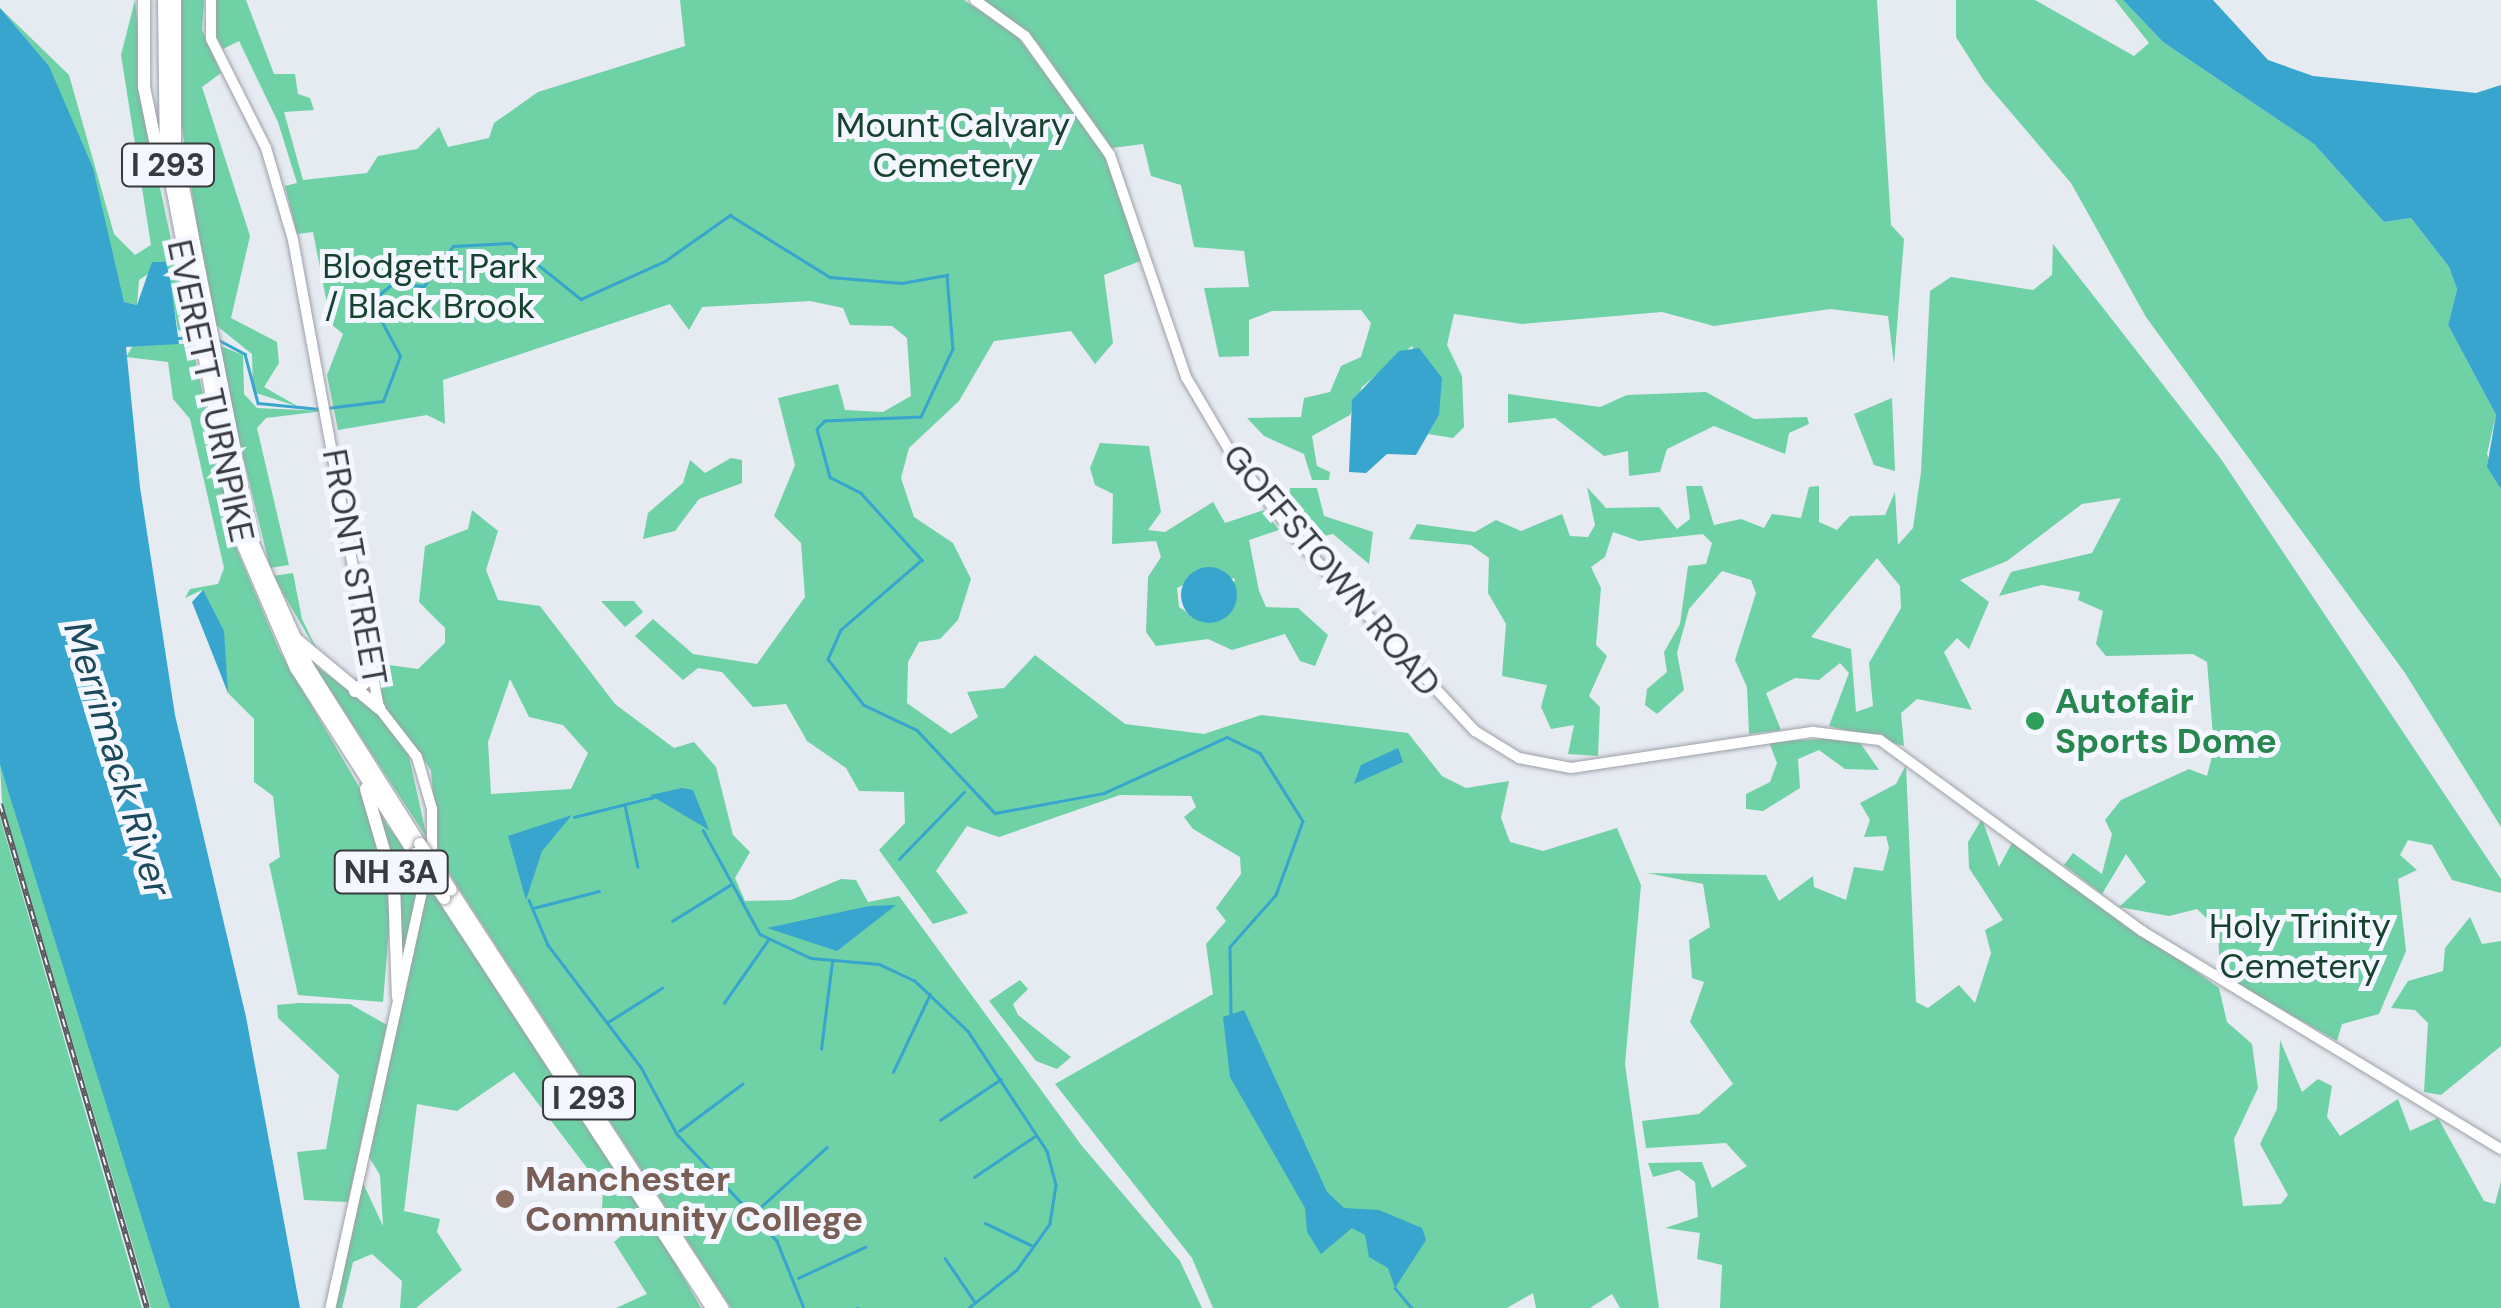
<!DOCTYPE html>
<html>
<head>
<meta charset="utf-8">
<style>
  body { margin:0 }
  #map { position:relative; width:2501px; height:1308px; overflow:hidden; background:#e6eaf1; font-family:"DM Sans",sans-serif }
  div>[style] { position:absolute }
  .green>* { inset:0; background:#6fd1a6 }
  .water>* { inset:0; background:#37a5ce }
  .round { border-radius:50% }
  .stream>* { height:2.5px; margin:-1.25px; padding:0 1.25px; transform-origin:1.25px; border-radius:1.25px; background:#37a5ce }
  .roads { filter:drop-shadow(0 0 2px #9ca0a7) drop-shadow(0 0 2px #9ca0a7) }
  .major>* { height:10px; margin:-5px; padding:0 5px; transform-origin:5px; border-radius:5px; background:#fff }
  .highway>* { height:12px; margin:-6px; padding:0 6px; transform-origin:6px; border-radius:6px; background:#fff }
  .rail>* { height:6px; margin-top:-3px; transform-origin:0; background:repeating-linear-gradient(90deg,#f4f7ff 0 8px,#58595d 0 16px); box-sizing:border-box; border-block:2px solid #58595d }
  .bridges { filter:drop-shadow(0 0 2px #9ca0a7) drop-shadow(0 0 2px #9ca0a7) }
  .highway-bridge>* { height:12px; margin:-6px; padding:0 6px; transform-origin:6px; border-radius:6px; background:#fff }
  .dots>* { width:28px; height:28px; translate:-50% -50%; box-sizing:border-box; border:5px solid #f4f7ff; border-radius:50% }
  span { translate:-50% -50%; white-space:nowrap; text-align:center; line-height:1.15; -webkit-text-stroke:10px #f4f7ff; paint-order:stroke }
  .shield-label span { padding:2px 8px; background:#f4f7ff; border:2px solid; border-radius:8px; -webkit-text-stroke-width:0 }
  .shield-label { font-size:32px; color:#393a3d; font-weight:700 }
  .park-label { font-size:35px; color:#174230 }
  .street-label { font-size:35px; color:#393a3d }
  .leisure-label { font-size:35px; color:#27864d; font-weight:700 }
  .left { translate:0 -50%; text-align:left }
  .education-label { font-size:35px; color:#785e54; font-weight:700 }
  .water-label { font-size:38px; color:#1c495b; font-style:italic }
</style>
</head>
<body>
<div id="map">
  <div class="green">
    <i style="clip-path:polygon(135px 0,147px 127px,191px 333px,178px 330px,166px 262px,139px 280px,137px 305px,124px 302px,49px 66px,0 8px,69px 75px,114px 234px,135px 255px,151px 245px,121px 55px)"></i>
    <i style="clip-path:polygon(181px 0,204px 0,202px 30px,221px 73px,202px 87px,250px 236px,231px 318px,277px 342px,279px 363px,264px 387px,299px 407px,253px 392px,252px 354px,212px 322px,178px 102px)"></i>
    <i style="clip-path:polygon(216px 0,246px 0,274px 74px,295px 74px,298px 94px,310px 98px,314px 110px,284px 112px,303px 180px,367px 173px,378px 156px,417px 149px,439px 127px,448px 147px,489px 138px,494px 123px,538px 92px,685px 46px,680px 0,964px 0,1017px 36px,1106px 155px,1143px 260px,1104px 275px,1113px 343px,1095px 364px,1071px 331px,994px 341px,959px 401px,909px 448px,901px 478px,914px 517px,953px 543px,971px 579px,958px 620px,940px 639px,919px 642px,908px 662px,907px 703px,951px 734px,978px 717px,967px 692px,1004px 688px,1035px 655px,1125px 724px,1204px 734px,1261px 715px,1408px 733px,1442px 776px,1466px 788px,1509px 781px,1501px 818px,1510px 842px,1543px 851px,1617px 828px,1641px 885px,1625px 1064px,1659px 1308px,1620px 1308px,1612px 1294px,1590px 1308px,1536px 1308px,1533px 1293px,1507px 1308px,1213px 1308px,1192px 1258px,1055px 1084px,1213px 994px,1206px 944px,1226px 921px,1216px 908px,1241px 874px,1240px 857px,1193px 829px,1184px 817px,1196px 807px,1191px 796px,1120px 795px,999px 837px,967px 826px,936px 871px,968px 913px,933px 924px,879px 850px,905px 823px,904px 792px,859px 791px,846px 768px,807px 741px,786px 704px,753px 707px,722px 672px,698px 668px,683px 680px,635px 636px,653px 619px,693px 654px,757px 664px,805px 597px,801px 543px,774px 516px,795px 465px,778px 398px,838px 384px,845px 410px,883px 412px,911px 396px,907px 338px,892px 326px,850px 325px,843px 308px,810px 301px,702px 307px,689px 330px,670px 304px,443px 380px,445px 424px,427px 415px,338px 430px,327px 375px,343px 334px,331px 324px,313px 232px,297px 234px,285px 186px,297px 183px,278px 122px,239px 41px,223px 49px,216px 36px)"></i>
    <i style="clip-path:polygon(984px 0,1877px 0,1891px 225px,1904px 239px,1894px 364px,1888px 316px,1830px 309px,1714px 326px,1662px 312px,1522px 324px,1454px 314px,1447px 345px,1462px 376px,1464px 427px,1453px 438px,1428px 434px,1439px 415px,1412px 346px,1362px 387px,1350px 415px,1312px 436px,1317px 466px,1330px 472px,1329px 480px,1312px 480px,1304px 454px,1264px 436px,1247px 418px,1301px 417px,1304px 398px,1330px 392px,1341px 366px,1361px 357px,1371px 323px,1361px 310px,1272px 311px,1249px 320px,1249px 356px,1219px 357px,1204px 288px,1249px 287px,1244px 251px,1194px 247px,1181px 185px,1151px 176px,1143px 144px,1112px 148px,1037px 42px)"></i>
    <i style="clip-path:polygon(1956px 0,2035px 0,2134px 56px,2149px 43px,2115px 0,2123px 0,2163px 42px,2314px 144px,2384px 222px,2411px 218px,2449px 267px,2457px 289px,2448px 325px,2496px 415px,2487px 454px,2501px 489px,2501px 827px,2405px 673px,2146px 317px,2071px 183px,1984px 81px,1956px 37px)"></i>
    <i style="clip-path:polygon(evenodd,2053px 244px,2221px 459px,2501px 879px,2501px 893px,2452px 880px,2432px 845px,2408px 840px,2400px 855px,2417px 870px,2398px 879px,2406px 951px,2379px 1014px,2342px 1024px,2337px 1041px,2220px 974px,2218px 929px,2197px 909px,2169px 916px,2119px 907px,2146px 882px,2126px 854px,2102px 894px,2064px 865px,2073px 853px,2102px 874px,2112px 834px,2105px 820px,2121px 800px,2189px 769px,2207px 776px,2214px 748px,2207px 662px,2193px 654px,2106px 656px,2096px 644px,2103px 611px,2078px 600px,2080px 592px,2042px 585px,1999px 596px,2011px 572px,2092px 553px,2121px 498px,2082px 504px,2007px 561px,1960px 580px,1989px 602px,1969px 649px,1957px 638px,1944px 652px,1972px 710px,1917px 699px,1901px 713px,1904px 746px,1829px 726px,1849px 673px,1840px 663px,1819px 680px,1795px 678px,1766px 693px,1781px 730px,1749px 734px,1747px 687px,1735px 660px,1756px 593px,1751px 580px,1722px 571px,1689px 609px,1677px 653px,1684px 690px,1657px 714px,1645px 705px,1647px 689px,1667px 672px,1664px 652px,1680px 624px,1688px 566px,1706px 564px,1712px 543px,1703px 534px,1639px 541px,1613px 532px,1605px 557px,1591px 567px,1601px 588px,1596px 645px,1607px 656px,1589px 696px,1600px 707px,1598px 756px,1568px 754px,1574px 725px,1551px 729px,1541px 707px,1547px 685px,1502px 676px,1506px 624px,1488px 593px,1489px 558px,1471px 545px,1409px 539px,1417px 524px,1475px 532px,1496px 520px,1521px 531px,1562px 514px,1570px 536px,1588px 537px,1595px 525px,1587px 487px,1606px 508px,1659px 507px,1677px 529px,1690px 519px,1686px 486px,1702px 486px,1714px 525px,1741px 519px,1764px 528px,1772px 514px,1801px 518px,1809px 487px,1819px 486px,1819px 522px,1837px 530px,1850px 516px,1885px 515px,1895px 492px,1898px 545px,1913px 528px,1921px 472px,1930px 291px,1951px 277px,2033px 290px,2052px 275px,2053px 244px,1877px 558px,1900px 586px,1901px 608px,1869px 663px,1873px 706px,1856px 712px,1851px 649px,1811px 637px,1877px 558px)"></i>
    <i style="clip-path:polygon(134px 344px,192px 344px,237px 550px,279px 650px,365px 797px,391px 905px,383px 1002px,298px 995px,269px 864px,280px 857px,273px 796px,254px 782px,254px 719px,228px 693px,202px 590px,185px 598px,190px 589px,218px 584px,224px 568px,190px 419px,173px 399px,168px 362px,126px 357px)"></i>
    <i style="clip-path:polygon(216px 344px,243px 355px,244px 394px,257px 408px,324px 411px,266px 418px,257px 428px,289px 565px,270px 568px)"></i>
    <i style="clip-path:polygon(1706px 392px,1754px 419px,1807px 417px,1809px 424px,1789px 433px,1785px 454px,1714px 426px,1667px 449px,1660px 472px,1629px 476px,1628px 451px,1604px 456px,1555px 418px,1508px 423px,1508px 394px,1600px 407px,1627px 395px)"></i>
    <i style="clip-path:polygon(1892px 398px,1895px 471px,1874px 465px,1854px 414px)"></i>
    <i style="clip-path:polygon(evenodd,1100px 443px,1149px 446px,1161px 512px,1148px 530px,1165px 532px,1213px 502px,1225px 523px,1264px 510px,1279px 530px,1249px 540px,1259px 591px,1266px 607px,1298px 608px,1328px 635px,1315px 666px,1300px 661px,1285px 634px,1232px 650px,1208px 639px,1156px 646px,1146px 632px,1148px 577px,1161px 557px,1156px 541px,1112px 544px,1113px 494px,1095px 485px,1090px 468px,1100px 443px,1209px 572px,1235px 579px,1223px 617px,1196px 618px,1179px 607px,1177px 588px,1209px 572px)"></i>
    <i style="clip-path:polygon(731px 458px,742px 460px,742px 483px,699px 499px,675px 531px,643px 539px,648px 513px,683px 483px,690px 460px,705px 473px)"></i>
    <i style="clip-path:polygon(1290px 488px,1317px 488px,1324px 516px,1373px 532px,1369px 564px,1333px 534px,1306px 540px,1287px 518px)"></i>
    <i style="clip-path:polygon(evenodd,472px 510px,498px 531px,486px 570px,498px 600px,540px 606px,615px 704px,674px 748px,694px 742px,716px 767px,733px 835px,750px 852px,735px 878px,745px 901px,791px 900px,841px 879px,856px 880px,868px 902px,899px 896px,1082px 1146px,1180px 1261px,1202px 1308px,731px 1308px,438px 856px,431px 770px,384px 706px,375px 663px,418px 669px,445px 643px,445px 628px,419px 602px,425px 546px,468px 529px,472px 510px,510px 679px,529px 717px,563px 725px,588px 753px,571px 789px,491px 794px,488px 742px,510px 679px)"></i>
    <i style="clip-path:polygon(293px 573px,302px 619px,321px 658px,273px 576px)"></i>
    <i style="clip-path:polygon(601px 601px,634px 601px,643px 612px,625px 627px)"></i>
    <i style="clip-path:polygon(313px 664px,376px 711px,408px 752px,427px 838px)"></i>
    <i style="clip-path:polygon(1856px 737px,1879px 770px,1845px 769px,1819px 750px,1798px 759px,1800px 788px,1763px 811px,1746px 809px,1746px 794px,1770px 782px,1777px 763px,1769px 742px)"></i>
    <i style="clip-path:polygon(0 765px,96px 1057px,170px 1308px,151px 1308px,2px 801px)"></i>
    <i style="clip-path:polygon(1906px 765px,1916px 1002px,1928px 1008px,1959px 985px,1975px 1003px,1991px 953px,1985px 930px,2003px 920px,1969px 868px,1968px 842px,1982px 819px,1999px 867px,2013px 841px,2219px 988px,2227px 1022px,2252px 1044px,2258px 1088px,2234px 1139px,2243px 1206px,2281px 1204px,2288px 1195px,2260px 1144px,2277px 1109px,2280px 1040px,2302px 1092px,2318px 1079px,2332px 1086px,2327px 1117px,2340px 1136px,2398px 1099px,2410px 1131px,2438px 1118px,2484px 1201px,2495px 1204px,2501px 1181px,2501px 1308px,1720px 1308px,1722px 1265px,1697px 1259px,1700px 1233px,1665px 1228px,1698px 1217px,1695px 1182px,1679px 1170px,1653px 1177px,1648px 1163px,1702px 1162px,1712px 1188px,1747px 1166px,1726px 1143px,1646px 1148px,1642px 1121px,1699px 1114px,1733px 1084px,1690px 1022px,1704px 982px,1692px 978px,1689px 940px,1710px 927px,1703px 884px,1647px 873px,1766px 875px,1779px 901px,1813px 876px,1814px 887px,1846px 900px,1854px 867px,1883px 871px,1889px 848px,1886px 836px,1864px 837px,1870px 820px,1860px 803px,1896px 784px)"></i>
    <i style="clip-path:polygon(377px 811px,421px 872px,402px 965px)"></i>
    <i style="clip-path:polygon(0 817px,73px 1070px,142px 1308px,0 1308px)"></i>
    <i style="clip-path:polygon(428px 886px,656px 1230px,701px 1308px,616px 1308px,647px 1294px,614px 1242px,621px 1236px,602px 1208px,603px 1189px,514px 1072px,457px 1111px,417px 1104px,404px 1211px,440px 1219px,437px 1232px,462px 1270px,416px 1308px,400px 1308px,402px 1281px,372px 1254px,353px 1262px,342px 1308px,334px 1308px,363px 1183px,383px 1226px,380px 1175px,369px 1157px)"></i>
    <i style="clip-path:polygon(2470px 917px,2482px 944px,2501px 941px,2501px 1046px,2441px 1095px,2424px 1092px,2428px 1023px,2415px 1010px,2391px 1008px,2408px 981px,2443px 971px,2445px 948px)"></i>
    <i style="clip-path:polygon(1020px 980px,1028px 989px,1013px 1004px,1018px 1015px,1071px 1057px,1057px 1069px,1036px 1061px,989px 1001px)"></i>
    <i style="clip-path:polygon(299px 1003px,350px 1004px,387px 1025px,348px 1202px,304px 1200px,297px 1152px,326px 1149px,339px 1075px,278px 1018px,277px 1005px)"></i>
  </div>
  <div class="water">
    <i style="clip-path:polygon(2123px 0,2213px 0,2268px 60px,2313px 76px,2476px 93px,2501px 85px,2501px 489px,2487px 467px,2496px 415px,2448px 325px,2457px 289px,2449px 267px,2411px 218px,2384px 222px,2314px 144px,2163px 42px)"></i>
    <i style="clip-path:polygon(0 8px,49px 66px,93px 168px,124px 302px,137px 305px,152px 262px,166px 262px,170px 278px,179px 344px,126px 347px,140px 487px,175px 715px,246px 1017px,300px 1308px,170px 1308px,0 765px)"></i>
    <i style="clip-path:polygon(1419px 348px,1442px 378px,1439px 415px,1416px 455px,1387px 454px,1366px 473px,1349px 472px,1352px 400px,1399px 351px)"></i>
    <i class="round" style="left:1181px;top:567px;width:56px;height:56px"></i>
    <i style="clip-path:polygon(203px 590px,224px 631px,228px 693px,192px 602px)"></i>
    <i style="clip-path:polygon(1398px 748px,1403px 762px,1354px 784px,1361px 765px)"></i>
    <i style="clip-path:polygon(693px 790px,709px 830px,650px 795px,682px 788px)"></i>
    <i style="clip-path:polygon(572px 815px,542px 851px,526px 900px,508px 836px)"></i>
    <i style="clip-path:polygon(896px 905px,837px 951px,767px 928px,869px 906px)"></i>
    <i style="clip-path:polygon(1244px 1010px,1327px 1192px,1344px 1208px,1379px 1210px,1422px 1228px,1426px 1240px,1395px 1288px,1388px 1268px,1369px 1257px,1365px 1235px,1352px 1228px,1321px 1254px,1307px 1232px,1305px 1208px,1230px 1077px,1223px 1017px)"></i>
  </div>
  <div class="stream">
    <i style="left:178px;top:338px;width:17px;rotate:-3deg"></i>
    <i style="left:217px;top:339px;width:32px;rotate:28deg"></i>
    <i style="left:245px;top:354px;width:51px;rotate:75.1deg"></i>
    <i style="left:258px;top:403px;width:61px;rotate:5.6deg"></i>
    <i style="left:327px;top:408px;width:56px;rotate:-7.1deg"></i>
    <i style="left:383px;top:401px;width:48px;rotate:-69.3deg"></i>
    <i style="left:400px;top:356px;width:47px;rotate:-118.2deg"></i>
    <i style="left:378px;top:315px;width:22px;rotate:-82deg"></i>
    <i style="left:381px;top:293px;width:16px;rotate:-38deg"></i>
    <i style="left:394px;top:283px;width:30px;rotate:6deg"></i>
    <i style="left:424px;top:286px;width:49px;rotate:-54.1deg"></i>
    <i style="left:453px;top:246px;width:58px;rotate:-3deg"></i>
    <i style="left:511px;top:243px;width:90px;rotate:38.7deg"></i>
    <i style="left:581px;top:299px;width:92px;rotate:-24.3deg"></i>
    <i style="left:665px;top:261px;width:80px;rotate:-35.3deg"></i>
    <i style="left:730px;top:215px;width:118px;rotate:31.8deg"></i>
    <i style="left:830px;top:277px;width:72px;rotate:4.8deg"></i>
    <i style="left:902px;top:283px;width:46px;rotate:-10.1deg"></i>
    <i style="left:947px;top:275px;width:74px;rotate:85.4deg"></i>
    <i style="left:953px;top:349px;width:75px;rotate:115.2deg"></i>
    <i style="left:921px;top:417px;width:96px;rotate:177.6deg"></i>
    <i style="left:825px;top:421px;width:11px;rotate:135deg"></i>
    <i style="left:817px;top:429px;width:50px;rotate:74.8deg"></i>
    <i style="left:830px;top:477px;width:35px;rotate:27deg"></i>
    <i style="left:861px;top:493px;width:91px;rotate:47.7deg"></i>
    <i style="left:922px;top:560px;width:107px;rotate:139.2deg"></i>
    <i style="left:841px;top:630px;width:32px;rotate:114deg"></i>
    <i style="left:828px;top:659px;width:58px;rotate:52deg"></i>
    <i style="left:864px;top:705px;width:59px;rotate:25.3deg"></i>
    <i style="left:917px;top:730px;width:114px;rotate:46.8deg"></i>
    <i style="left:995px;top:813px;width:111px;rotate:-10.4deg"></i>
    <i style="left:1104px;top:793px;width:135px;rotate:-24.5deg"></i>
    <i style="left:1227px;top:737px;width:37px;rotate:26deg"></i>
    <i style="left:1260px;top:753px;width:80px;rotate:57.7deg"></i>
    <i style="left:1303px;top:821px;width:79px;rotate:110deg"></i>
    <i style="left:1276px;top:895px;width:69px;rotate:131.5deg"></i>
    <i style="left:1230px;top:947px;width:67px;rotate:89.1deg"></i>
    <i style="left:625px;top:805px;width:63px;rotate:78.2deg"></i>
    <i style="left:574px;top:817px;width:82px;rotate:-14deg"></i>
    <i style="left:703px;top:830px;width:119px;rotate:61.3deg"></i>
    <i style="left:760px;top:934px;width:56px;rotate:25.2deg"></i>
    <i style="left:811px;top:958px;width:68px;rotate:5deg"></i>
    <i style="left:879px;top:964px;width:38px;rotate:25deg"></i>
    <i style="left:914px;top:980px;width:74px;rotate:43.4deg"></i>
    <i style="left:968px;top:1031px;width:144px;rotate:56.6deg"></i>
    <i style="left:1047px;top:1151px;width:35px;rotate:75deg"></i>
    <i style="left:1056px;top:1185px;width:39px;rotate:99deg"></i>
    <i style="left:1050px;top:1224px;width:57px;rotate:125.7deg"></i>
    <i style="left:1017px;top:1270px;width:61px;rotate:141.6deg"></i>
    <i style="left:899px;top:859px;width:93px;rotate:-45.9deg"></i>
    <i style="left:529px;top:900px;width:49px;rotate:67.1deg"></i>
    <i style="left:548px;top:945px;width:153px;rotate:52.7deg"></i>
    <i style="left:641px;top:1067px;width:76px;rotate:61.8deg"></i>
    <i style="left:677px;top:1134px;width:146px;rotate:46.9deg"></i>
    <i style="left:777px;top:1241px;width:72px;rotate:68.1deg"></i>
    <i style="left:533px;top:908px;width:68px;rotate:-14.4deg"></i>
    <i style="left:672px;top:921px;width:68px;rotate:-31.8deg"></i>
    <i style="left:724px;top:1003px;width:77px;rotate:-55.1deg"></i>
    <i style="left:608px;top:1022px;width:64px;rotate:-32.2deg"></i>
    <i style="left:821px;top:1049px;width:88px;rotate:-82.8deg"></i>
    <i style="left:893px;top:1072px;width:86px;rotate:-64.6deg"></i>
    <i style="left:940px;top:1120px;width:73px;rotate:-33.9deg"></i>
    <i style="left:679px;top:1131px;width:79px;rotate:-36.7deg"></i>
    <i style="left:974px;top:1177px;width:73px;rotate:-33.9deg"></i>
    <i style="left:754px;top:1213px;width:98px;rotate:-42.1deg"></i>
    <i style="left:985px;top:1223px;width:53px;rotate:25.6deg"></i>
    <i style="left:945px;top:1258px;width:53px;rotate:55.7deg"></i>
    <i style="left:798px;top:1278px;width:74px;rotate:-24.8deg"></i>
    <i style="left:1395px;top:1288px;width:26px;rotate:50deg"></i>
    <i style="left:857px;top:1308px;width:1px"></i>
  </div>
  <div class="roads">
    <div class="major">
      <i style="left:211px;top:0;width:39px;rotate:90deg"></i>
      <i style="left:211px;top:39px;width:122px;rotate:63.2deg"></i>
      <i style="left:266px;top:148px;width:96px;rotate:73.6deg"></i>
      <i style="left:293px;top:240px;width:476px;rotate:79.6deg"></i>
      <i style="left:379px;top:708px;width:62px;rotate:52.2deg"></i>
      <i style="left:417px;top:757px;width:54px;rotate:73.9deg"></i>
      <i style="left:432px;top:809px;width:37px;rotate:90deg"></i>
      <i style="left:432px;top:846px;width:473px;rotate:102.4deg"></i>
      <i style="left:975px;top:0;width:62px;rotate:35.8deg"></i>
      <i style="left:1025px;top:36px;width:146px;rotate:54.5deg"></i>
      <i style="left:1110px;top:155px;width:235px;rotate:71.1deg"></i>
      <i style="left:1186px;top:377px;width:88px;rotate:59.4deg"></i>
      <i style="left:1231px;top:453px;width:118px;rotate:52.3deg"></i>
      <i style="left:1303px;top:546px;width:253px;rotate:47.1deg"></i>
      <i style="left:1475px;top:731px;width:52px;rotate:31.5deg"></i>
      <i style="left:1519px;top:758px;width:53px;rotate:10.9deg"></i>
      <i style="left:1571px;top:768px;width:245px;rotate:-8.5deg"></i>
      <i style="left:1813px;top:732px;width:67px;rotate:6.8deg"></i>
      <i style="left:1880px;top:740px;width:324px;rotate:36.1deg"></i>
      <i style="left:2142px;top:931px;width:420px;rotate:31.3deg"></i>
    </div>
    <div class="highway">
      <i style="left:144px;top:0;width:87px;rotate:90deg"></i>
      <i style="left:144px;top:87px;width:90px;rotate:78.4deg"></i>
      <i style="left:164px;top:0;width:155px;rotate:89.3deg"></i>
      <i style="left:166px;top:155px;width:385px;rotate:79.2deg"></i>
      <i style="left:238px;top:533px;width:147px;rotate:66.8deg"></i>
      <i style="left:296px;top:668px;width:221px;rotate:57.4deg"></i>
      <i style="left:175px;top:0;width:146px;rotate:90deg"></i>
      <i style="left:175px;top:146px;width:406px;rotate:78.9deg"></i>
      <i style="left:253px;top:544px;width:135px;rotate:65.9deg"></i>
      <i style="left:308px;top:667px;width:209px;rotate:57.7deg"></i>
      <i style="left:297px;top:640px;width:107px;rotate:39.7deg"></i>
      <i style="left:355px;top:691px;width:23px;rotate:-41deg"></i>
      <i style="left:366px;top:789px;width:100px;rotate:73.7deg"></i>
      <i style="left:394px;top:885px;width:112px;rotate:88deg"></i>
      <i style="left:451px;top:890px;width:498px;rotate:57deg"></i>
      <i style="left:444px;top:898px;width:490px;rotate:56.8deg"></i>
    </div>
  </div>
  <div class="rail">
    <i style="left:0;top:804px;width:525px;rotate:73.74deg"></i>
  </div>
  <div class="bridges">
    <div class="highway-bridge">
      <i style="left:420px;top:844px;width:55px;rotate:56deg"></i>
      <i style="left:415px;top:854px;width:53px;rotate:56.6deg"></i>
    </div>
  </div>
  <div class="dots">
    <i style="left:2035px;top:721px;background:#2e9e5b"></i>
    <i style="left:505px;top:1199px;background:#8d6e63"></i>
  </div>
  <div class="shield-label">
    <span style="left:168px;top:165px">I 293</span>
    <span style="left:391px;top:872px">NH 3A</span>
    <span style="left:589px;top:1098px">I 293</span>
  </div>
  <div class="park-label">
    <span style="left:953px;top:145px">Mount Calvary<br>Cemetery</span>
    <span style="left:430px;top:286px">Blodgett Park<br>/ Black Brook</span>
    <span style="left:2300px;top:946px">Holy Trinity<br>Cemetery</span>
  </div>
  <div class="street-label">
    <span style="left:211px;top:391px;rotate:78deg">EVERETT TURNPIKE</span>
    <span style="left:355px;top:567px;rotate:80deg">FRONT STREET</span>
    <span style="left:1332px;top:570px;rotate:50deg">GOFFSTOWN ROAD</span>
  </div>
  <div class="leisure-label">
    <span class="left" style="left:2055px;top:721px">Autofair<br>Sports Dome</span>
  </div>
  <div class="education-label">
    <span class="left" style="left:525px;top:1199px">Manchester<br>Community College</span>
  </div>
  <div class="water-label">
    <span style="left:117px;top:759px;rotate:73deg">Merrimack River</span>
  </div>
</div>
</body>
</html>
